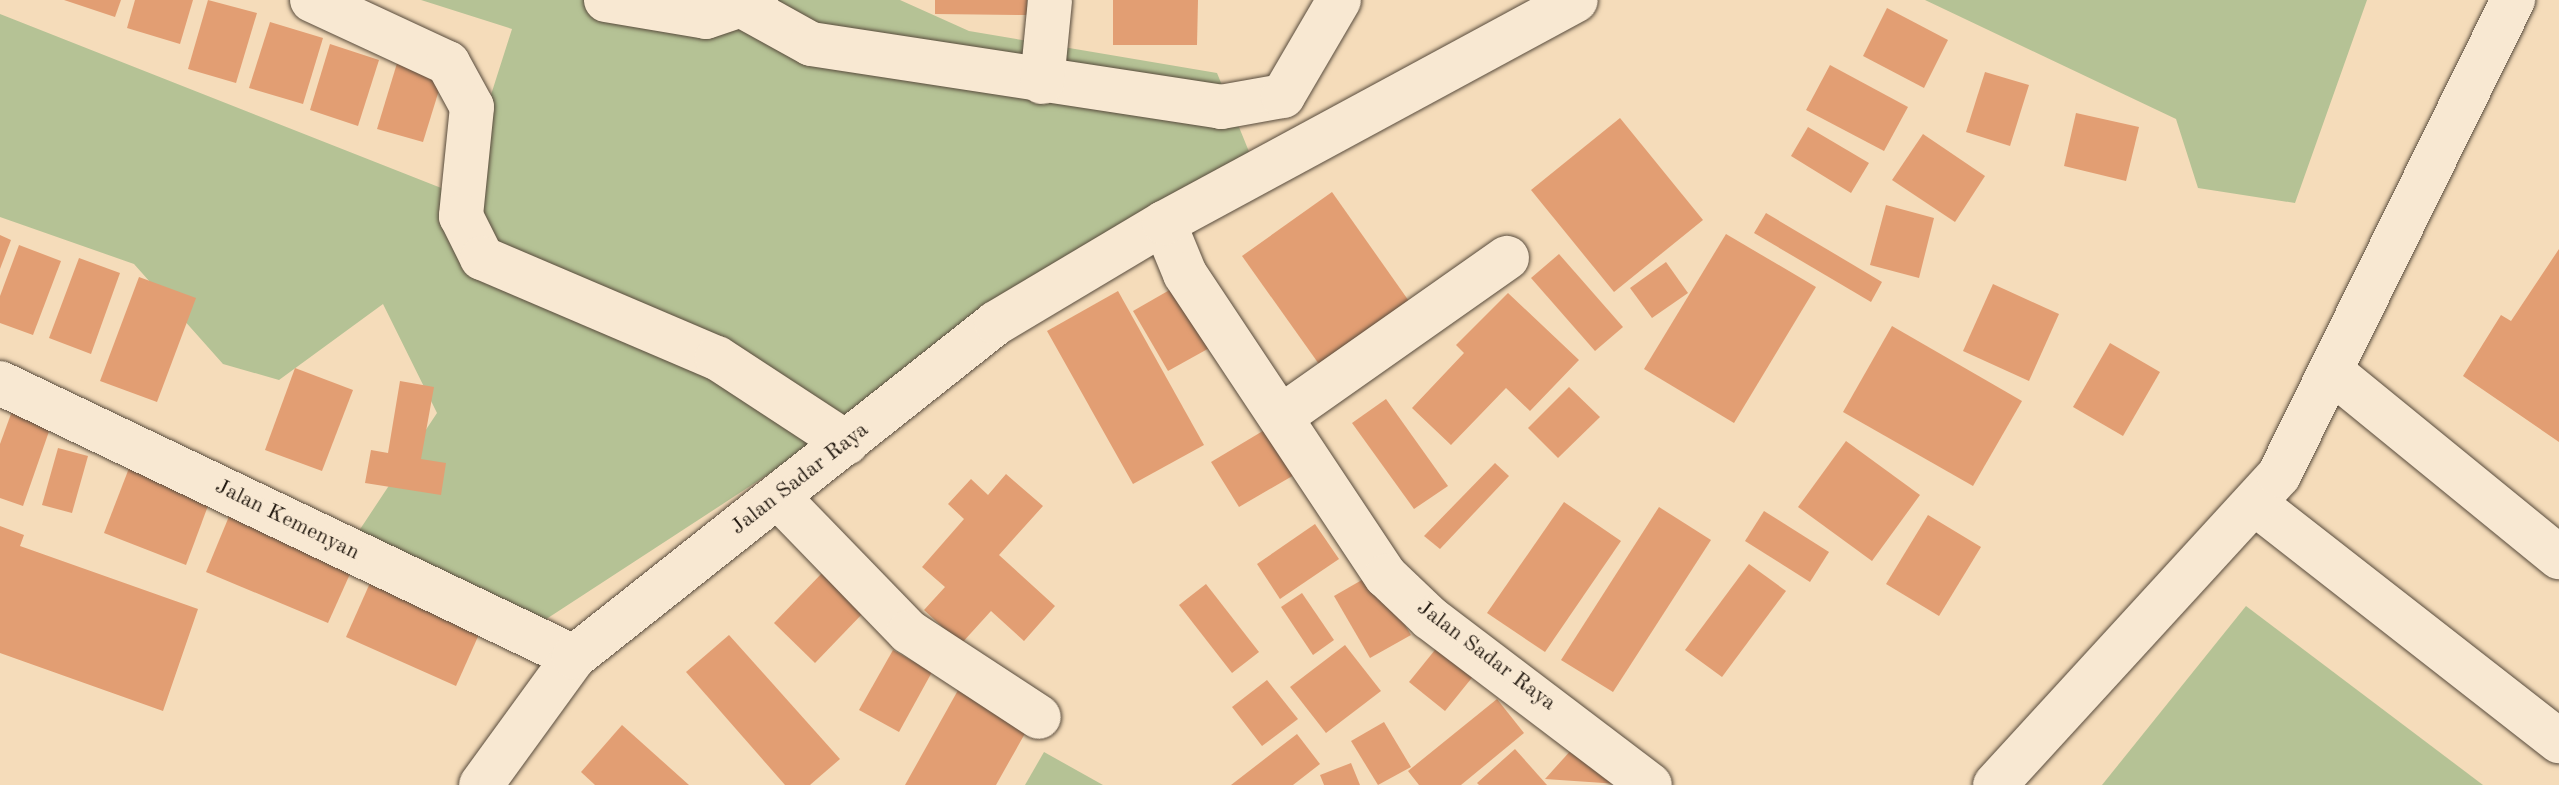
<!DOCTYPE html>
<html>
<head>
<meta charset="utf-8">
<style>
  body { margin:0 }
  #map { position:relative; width:2559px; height:785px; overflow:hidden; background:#f5dcba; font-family:"Old Standard TT",serif }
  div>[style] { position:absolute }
  .green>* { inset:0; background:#b5c295 }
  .building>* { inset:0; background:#e29e73 }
  .roads { filter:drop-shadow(0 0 2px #584b3c) drop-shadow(0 0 2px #584b3c) }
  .minor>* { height:44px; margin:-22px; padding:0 22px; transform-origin:22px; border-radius:22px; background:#f8e8d2 }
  span { translate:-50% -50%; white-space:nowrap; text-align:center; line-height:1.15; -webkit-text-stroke:8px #f8e8d2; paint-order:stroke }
  .street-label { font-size:22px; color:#241b12 }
</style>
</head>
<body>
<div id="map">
  <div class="green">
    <i style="clip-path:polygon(421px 0,900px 0,969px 31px,1217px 73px,1252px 159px,508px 644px,343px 555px,437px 413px,383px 304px,279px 380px,223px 364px,134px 264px,0 217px,0 14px,459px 195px,512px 29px)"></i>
    <i style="clip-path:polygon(1925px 0,2367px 0,2295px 203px,2198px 188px,2176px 119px)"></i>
    <i style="clip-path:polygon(2246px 606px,2483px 785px,2102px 785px)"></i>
    <i style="clip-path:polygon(1044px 752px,1103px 785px,1025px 785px)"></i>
  </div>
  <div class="building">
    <i style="clip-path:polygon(64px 0,121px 0,115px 17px)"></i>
    <i style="clip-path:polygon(135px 0,193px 0,180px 44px,127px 28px)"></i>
    <i style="clip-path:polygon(208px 0,257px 13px,236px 83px,188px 69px)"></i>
    <i style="clip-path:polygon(935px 0,1027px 0,1027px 15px,935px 14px)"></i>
    <i style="clip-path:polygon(1113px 0,1198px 0,1197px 45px,1113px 45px)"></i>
    <i style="clip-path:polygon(1887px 8px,1948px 40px,1924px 88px,1863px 56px)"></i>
    <i style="clip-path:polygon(270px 22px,323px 38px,303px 104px,249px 88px)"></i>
    <i style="clip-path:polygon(330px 44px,379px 60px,358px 126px,310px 110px)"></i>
    <i style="clip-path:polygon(398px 60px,444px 74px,423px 142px,377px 129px)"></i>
    <i style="clip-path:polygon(1830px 65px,1908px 107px,1884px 151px,1806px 110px)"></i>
    <i style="clip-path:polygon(1985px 72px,2029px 85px,2010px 146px,1966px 132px)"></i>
    <i style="clip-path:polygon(2076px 113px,2139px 127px,2126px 181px,2064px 166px)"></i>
    <i style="clip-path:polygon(1620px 118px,1703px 220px,1614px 292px,1531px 190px)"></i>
    <i style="clip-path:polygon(1808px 127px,1869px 163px,1851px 193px,1791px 156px)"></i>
    <i style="clip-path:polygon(1923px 134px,1985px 176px,1955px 222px,1892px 180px)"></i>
    <i style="clip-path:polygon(1332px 192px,1411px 304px,1321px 367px,1242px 256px)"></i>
    <i style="clip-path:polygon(1886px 205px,1934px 218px,1919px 278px,1870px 265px)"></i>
    <i style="clip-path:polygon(1766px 213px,1882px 282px,1871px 302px,1754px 233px)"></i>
    <i style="clip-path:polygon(1726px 234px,1816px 287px,1734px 423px,1644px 369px)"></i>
    <i style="clip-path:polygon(0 235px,11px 240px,0 269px)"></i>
    <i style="clip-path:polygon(19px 245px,61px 261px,33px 335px,0 323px,0 296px)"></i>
    <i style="clip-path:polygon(2559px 249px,2559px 442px,2463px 376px,2501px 315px,2511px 321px)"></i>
    <i style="clip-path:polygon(1559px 254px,1623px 327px,1595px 351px,1531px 278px)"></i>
    <i style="clip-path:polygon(79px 258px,120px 273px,91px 354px,49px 338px)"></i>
    <i style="clip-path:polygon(1666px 262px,1688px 293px,1652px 318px,1630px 288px)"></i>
    <i style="clip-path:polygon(139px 277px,196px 298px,157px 402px,100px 381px)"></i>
    <i style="clip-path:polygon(1187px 280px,1222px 341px,1168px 371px,1133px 311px)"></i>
    <i style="clip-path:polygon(1993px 284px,2059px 314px,2029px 381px,1963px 351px)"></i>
    <i style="clip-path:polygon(1118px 291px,1204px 445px,1133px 484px,1047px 331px)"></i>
    <i style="clip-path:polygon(1508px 293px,1579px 360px,1530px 411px,1506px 388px,1451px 445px,1412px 408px,1464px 353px,1456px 345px)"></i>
    <i style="clip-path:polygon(1892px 326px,2022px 401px,1973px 486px,1843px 412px)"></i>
    <i style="clip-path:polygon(2110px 343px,2160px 372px,2123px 436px,2073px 407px)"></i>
    <i style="clip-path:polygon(295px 368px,353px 390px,322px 471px,265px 450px)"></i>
    <i style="clip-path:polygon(400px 381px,434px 387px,421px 459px,446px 463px,441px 495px,365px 483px,371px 450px,388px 453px)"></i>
    <i style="clip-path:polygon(1569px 387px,1600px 417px,1558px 458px,1528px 428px)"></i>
    <i style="clip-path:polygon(1386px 399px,1448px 486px,1414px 509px,1352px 423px)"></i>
    <i style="clip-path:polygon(15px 403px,54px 417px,23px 506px,0 498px,0 444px)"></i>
    <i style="clip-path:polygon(1273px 425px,1301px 471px,1239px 507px,1211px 462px)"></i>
    <i style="clip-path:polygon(1846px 441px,1920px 495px,1872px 561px,1798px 507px)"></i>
    <i style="clip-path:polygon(58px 448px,88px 456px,72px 513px,42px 505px)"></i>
    <i style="clip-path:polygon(131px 463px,212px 495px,186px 565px,104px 533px)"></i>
    <i style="clip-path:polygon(1495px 463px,1509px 476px,1440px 549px,1424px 536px)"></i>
    <i style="clip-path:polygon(1006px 474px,1043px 506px,999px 555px,1055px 606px,1024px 641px,991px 611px,961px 644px,924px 610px,945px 587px,922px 567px,964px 519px,948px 504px,971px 479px,988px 495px)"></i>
    <i style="clip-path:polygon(1564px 502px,1621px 541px,1545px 652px,1487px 613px)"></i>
    <i style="clip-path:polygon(1659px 507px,1711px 540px,1613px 692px,1561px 660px)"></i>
    <i style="clip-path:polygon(1764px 511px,1829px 552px,1810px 582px,1745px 541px)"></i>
    <i style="clip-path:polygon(230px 514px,354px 565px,328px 623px,206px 572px)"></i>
    <i style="clip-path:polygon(1928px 515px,1981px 547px,1939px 616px,1886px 584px)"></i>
    <i style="clip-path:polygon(1315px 524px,1339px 559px,1280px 599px,1257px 564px)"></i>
    <i style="clip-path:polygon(0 526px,24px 535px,20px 546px,198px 609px,163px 711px,0 653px)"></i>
    <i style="clip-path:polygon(1749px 564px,1786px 591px,1722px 677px,1685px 650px)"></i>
    <i style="clip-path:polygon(823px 572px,865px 611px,815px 663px,774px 623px)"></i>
    <i style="clip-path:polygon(1374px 573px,1411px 635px,1370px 658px,1334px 596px)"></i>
    <i style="clip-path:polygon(370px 583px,480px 632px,456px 686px,346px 637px)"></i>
    <i style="clip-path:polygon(1206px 584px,1259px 652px,1232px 673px,1179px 605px)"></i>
    <i style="clip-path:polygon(1302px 593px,1334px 640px,1313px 655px,1281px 607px)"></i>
    <i style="clip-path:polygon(729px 635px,840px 759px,810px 785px,785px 785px,686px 672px)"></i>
    <i style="clip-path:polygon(1345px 645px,1381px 691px,1326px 733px,1290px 687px)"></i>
    <i style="clip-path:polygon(1439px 645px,1475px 674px,1445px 711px,1409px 682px)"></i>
    <i style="clip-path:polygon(893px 650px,932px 672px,899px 732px,859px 710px)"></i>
    <i style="clip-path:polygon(1267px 680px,1298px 719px,1262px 746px,1232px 707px)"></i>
    <i style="clip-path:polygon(962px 683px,1032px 721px,996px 785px,905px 785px)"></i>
    <i style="clip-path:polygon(1497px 699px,1524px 733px,1461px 785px,1419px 785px,1408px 771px)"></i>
    <i style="clip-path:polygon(1384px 722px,1411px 767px,1378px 785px,1351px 741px)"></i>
    <i style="clip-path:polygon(622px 725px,689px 785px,595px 785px,581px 772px)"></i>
    <i style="clip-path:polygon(1297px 734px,1320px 764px,1293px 785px,1231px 785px)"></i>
    <i style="clip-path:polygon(1582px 738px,1633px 785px,1545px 779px)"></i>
    <i style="clip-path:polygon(1515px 749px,1547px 785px,1479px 785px,1477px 783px)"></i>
    <i style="clip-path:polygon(1351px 763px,1360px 785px,1324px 785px,1320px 775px)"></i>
  </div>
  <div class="roads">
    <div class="minor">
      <i style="left:312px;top:0;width:150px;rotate:24.9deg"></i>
      <i style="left:448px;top:63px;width:50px;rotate:61.4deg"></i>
      <i style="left:472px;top:107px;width:110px;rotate:95.8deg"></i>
      <i style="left:461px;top:216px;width:47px;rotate:63.4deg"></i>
      <i style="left:482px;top:258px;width:255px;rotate:23.1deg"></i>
      <i style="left:717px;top:358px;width:155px;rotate:33.2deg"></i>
      <i style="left:606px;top:0;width:101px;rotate:9.6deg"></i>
      <i style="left:706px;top:17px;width:53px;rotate:-18.8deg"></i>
      <i style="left:746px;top:8px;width:74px;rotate:29deg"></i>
      <i style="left:811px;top:44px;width:415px;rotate:8.7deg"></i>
      <i style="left:1221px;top:107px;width:63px;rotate:-10.1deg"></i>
      <i style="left:1283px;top:96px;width:111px;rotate:-59.7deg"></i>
      <i style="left:1042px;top:82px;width:82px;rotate:-84.4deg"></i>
      <i style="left:1164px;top:223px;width:55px;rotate:67.6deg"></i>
      <i style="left:1185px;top:274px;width:363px;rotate:56.4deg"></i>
      <i style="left:1386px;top:576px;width:61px;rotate:43.7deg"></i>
      <i style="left:1430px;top:618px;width:276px;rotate:37.2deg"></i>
      <i style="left:2332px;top:372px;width:293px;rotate:39.2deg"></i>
      <i style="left:0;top:383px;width:636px;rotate:25.52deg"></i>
      <i style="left:1282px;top:416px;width:275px;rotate:-35.1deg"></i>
      <i style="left:778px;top:497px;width:188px;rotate:45.9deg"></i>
      <i style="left:909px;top:632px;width:155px;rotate:33.2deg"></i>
      <i style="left:2258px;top:506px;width:382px;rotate:38deg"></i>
      <i style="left:481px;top:785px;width:158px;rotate:-54deg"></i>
      <i style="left:574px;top:657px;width:538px;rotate:-38.36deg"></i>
      <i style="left:996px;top:323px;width:196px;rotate:-30.8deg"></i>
      <i style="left:1164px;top:223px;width:468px;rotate:-28.4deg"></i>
      <i style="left:1995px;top:785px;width:420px;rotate:-47.5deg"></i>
      <i style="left:2279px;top:475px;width:530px;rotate:-63.77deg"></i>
    </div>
  </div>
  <div class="street-label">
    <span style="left:800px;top:479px;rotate:-38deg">Jalan Sadar Raya</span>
    <span style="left:287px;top:520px;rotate:26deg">Jalan Kemenyan</span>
    <span style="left:1486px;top:656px;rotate:37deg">Jalan Sadar Raya</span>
  </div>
</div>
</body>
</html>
